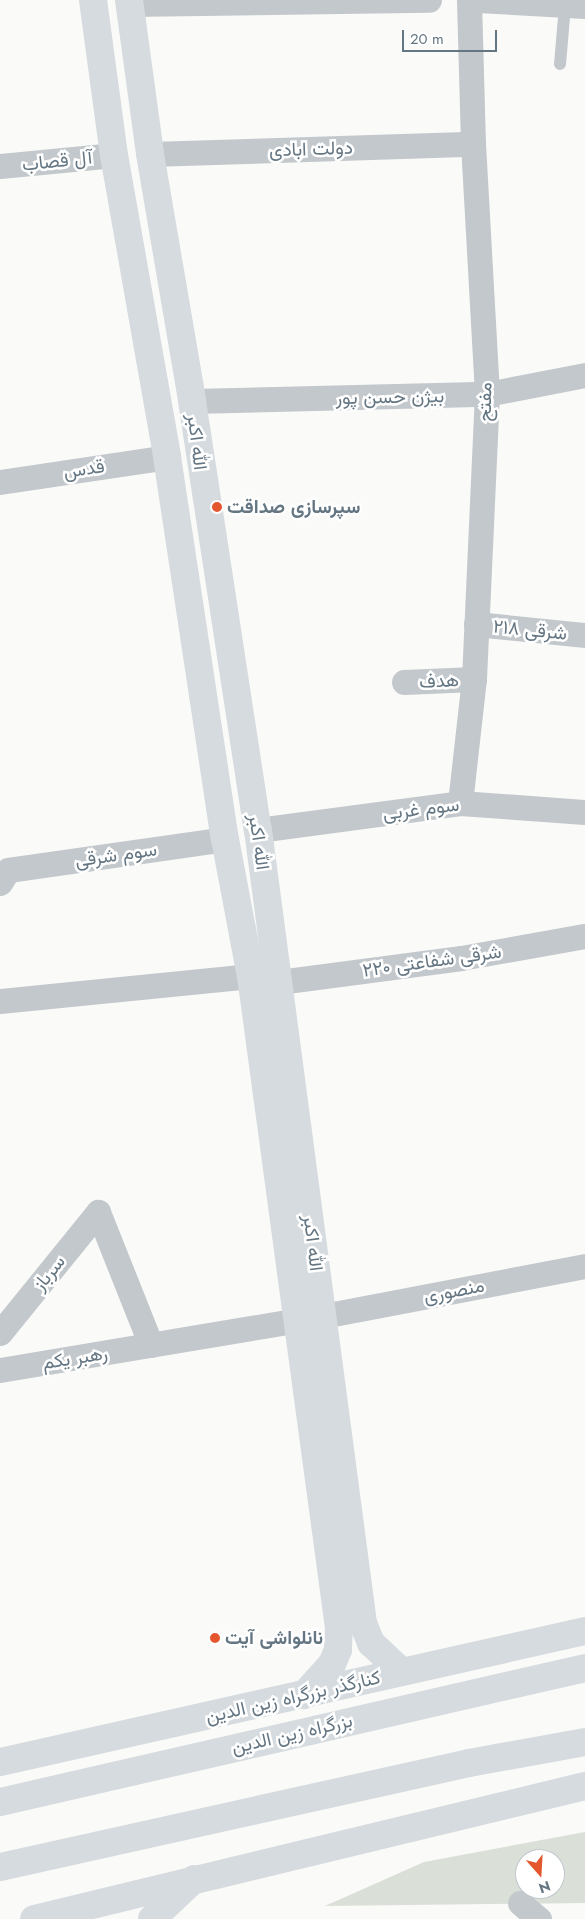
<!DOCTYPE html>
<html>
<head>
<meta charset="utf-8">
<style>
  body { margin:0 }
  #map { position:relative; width:585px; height:1919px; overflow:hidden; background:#fafaf8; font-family:Jost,Vazirmatn,sans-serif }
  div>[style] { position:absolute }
  .green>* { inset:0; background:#dadfd7 }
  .service>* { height:12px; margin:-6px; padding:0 6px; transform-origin:6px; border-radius:6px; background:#c3c8cc }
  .minor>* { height:25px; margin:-12.5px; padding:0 12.5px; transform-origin:12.5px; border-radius:12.5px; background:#c3c8cc }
  .secondary>* { height:28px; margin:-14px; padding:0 14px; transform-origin:14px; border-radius:14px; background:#d6dbdf }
  .primary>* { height:28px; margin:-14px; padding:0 14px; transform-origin:14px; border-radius:14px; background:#d6dbdf }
  .trunk>* { height:28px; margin:-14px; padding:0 14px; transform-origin:14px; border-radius:14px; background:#d6dbdf }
  .dots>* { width:14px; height:14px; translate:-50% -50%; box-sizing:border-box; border:2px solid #fff; border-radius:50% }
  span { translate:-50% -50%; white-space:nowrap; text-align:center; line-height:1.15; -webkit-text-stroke:5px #fff; paint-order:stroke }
  .street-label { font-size:19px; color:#657683 }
  .poi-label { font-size:19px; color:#657683; font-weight:700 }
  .left { translate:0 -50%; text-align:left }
  .north { position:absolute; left:515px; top:1849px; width:50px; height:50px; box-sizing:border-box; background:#fff; border:1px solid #c1c8cd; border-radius:50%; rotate:161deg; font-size:14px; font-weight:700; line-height:20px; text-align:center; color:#657683 }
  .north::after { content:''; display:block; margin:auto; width:18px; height:22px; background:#e4572e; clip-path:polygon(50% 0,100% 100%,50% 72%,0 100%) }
  .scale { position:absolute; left:402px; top:30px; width:95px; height:22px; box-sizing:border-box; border:2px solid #657683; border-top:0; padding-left:6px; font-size:15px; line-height:18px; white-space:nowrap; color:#657683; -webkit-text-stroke:4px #fff; paint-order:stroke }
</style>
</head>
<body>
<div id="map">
  <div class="green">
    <i style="clip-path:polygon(evenodd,585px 1832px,585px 1903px,325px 1906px,424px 1862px,585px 1832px,525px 1859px,555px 1859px,555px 1889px,525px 1889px,525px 1859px)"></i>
  </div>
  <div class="service">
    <i style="left:560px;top:64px;width:58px;rotate:-85.1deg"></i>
  </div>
  <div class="minor">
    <i style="left:477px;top:0;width:108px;rotate:3.2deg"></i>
    <i style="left:129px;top:4px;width:300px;rotate:-0.8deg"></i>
    <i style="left:150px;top:154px;width:323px;rotate:-1.8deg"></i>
    <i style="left:0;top:166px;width:115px;rotate:-5.5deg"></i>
    <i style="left:192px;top:401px;width:295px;rotate:-1.4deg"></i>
    <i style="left:487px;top:394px;width:100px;rotate:-11deg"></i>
    <i style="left:0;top:482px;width:169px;rotate:-8.5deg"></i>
    <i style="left:476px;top:624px;width:110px;rotate:5.8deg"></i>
    <i style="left:404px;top:682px;width:70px;rotate:-2.5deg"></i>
    <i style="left:460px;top:803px;width:125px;rotate:-83.6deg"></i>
    <i style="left:474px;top:679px;width:285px;rotate:-87.4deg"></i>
    <i style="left:487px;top:394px;width:250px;rotate:-93.2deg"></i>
    <i style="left:473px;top:144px;width:144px;rotate:-91.6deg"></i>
    <i style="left:258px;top:830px;width:204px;rotate:-7.6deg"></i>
    <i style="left:460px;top:803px;width:125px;rotate:4.1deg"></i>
    <i style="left:0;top:883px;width:15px;rotate:-58deg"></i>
    <i style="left:8px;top:870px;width:219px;rotate:-8.1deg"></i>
    <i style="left:279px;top:982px;width:184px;rotate:-7.5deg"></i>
    <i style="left:461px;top:958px;width:126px;rotate:-10.1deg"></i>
    <i style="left:0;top:1001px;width:252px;rotate:-5.7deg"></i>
    <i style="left:323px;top:1316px;width:267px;rotate:-10.8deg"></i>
    <i style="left:0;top:1333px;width:156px;rotate:-51deg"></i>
    <i style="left:98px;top:1212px;width:143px;rotate:68.3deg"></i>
    <i style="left:0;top:1370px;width:304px;rotate:-9.5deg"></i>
    <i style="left:520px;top:1903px;width:25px;rotate:40deg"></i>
  </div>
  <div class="secondary">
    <i style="left:93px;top:0;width:156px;rotate:82.3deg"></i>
    <i style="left:114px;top:155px;width:307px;rotate:80deg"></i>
    <i style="left:167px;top:457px;width:386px;rotate:81.4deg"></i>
    <i style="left:225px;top:839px;width:139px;rotate:79.3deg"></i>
    <i style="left:251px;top:976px;width:658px;rotate:82.31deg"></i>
    <i style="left:339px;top:1628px;width:22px;rotate:93deg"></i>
    <i style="left:338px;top:1650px;width:15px;rotate:113deg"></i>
    <i style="left:332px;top:1664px;width:42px;rotate:132.1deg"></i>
    <i style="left:129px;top:0;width:155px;rotate:82.2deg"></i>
    <i style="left:150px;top:154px;width:251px;rotate:80.3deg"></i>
    <i style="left:192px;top:401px;width:434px;rotate:81.3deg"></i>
    <i style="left:258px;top:830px;width:800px;rotate:82.46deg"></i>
    <i style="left:363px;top:1623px;width:22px;rotate:68deg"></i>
    <i style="left:371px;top:1643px;width:42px;rotate:43.1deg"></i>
    <i style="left:152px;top:1919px;width:58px;rotate:-43.6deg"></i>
  </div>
  <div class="primary">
    <i style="left:0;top:1762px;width:599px;rotate:-12.62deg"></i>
    <i style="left:34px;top:1919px;width:567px;rotate:-13.57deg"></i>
  </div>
  <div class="trunk">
    <i style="left:0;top:1802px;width:600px;rotate:-12.9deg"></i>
    <i style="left:0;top:1867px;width:480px;rotate:-12.5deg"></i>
    <i style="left:469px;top:1763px;width:118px;rotate:-10.3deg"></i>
  </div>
  <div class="dots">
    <i style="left:217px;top:507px;background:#e4572e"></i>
    <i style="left:215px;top:1638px;background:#e4572e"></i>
  </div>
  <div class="street-label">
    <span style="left:311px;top:149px;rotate:-2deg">دولت ابادی</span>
    <span style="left:57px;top:161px;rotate:-6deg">آل قصاب</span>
    <span style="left:390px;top:397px;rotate:-1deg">بیژن حسن پور</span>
    <span style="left:485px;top:402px;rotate:-89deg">مفتح</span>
    <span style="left:197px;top:442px;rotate:83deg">الله اکبر</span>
    <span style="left:84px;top:469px;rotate:-9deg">قدس</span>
    <span style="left:530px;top:630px;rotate:6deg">۲۱۸ شرقی</span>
    <span style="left:439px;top:681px;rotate:-3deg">هدف</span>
    <span style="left:421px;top:809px;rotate:-7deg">سوم غربی</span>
    <span style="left:259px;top:842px;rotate:82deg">الله اکبر</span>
    <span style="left:116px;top:855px;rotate:-8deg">سوم شرقی</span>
    <span style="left:432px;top:961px;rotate:-8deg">۲۲۰ شرقی شفاعتی</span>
    <span style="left:313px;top:1243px;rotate:83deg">الله اکبر</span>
    <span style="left:49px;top:1273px;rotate:-51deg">سرباز</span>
    <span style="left:454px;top:1291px;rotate:-11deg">منصوری</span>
    <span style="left:75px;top:1358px;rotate:-9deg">رهبر یکم</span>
    <span style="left:293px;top:1697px;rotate:-13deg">کنارگذر بزرگراه زین الدین</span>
    <span style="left:292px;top:1734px;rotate:-13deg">بزرگراه زین الدین</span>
  </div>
  <div class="poi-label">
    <span class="left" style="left:227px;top:507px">سپرسازی صداقت</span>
    <span class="left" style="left:225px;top:1638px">نانلواشی آیت</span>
  </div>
  <div class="north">N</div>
  <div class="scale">20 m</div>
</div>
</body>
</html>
